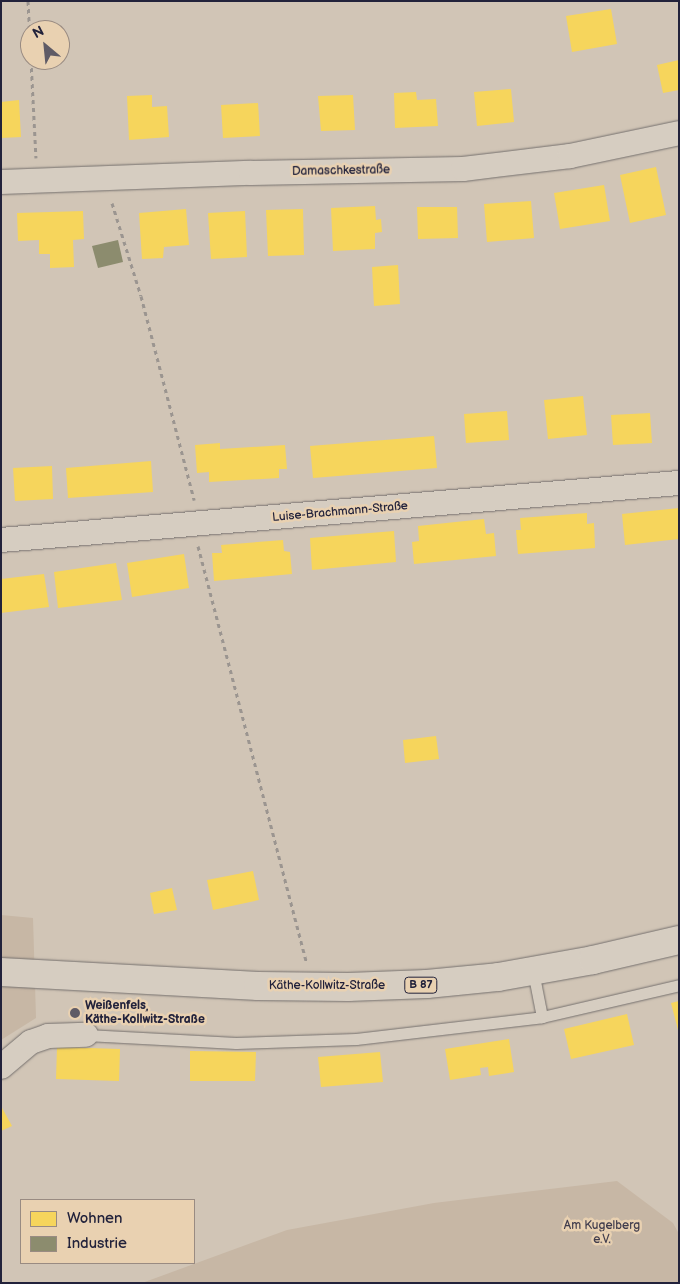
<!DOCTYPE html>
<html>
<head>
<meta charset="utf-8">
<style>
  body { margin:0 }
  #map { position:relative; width:680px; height:1284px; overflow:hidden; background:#d1c5b6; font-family:"Balsamiq Sans",sans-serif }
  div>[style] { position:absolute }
  .green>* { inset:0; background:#c7b7a5 }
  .homes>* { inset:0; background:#f6d55c }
  .industry>* { inset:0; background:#8c8c6e }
  .path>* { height:3px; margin-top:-1.5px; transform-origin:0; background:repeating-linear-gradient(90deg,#9b9590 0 4px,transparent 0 8px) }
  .roads { filter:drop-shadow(0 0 1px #75706e) drop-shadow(0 0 1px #75706e) }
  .service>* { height:11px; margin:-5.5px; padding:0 5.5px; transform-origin:5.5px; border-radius:5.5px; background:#d6cdc1 }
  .minor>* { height:24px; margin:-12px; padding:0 12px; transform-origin:12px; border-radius:12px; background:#d6cdc1 }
  .primary>* { height:28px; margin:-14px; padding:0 14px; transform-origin:14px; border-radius:14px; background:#d6cdc1 }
  .dots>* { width:14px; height:14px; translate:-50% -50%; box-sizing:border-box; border:2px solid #e9d1b1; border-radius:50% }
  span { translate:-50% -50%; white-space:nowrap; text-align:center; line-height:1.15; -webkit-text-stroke:5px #e9d1b1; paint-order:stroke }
  .shield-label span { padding:1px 4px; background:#e9d1b1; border:1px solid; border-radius:4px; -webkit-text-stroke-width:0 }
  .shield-label { font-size:11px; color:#22223b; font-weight:700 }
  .street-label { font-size:12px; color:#22223b }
  .poi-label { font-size:12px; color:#22223b; font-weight:700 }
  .left { translate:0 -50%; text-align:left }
  .park-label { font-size:12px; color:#413d4d }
  .frame { position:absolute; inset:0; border:2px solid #22223b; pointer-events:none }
  .legend { position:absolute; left:20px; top:1199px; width:175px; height:65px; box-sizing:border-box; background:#e9d1b1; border:1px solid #998b82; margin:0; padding:6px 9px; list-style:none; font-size:15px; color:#22223b }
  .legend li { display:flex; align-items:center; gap:10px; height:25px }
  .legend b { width:25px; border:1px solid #998b82 }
  .north { position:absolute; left:20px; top:20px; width:50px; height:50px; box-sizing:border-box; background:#e9d1b1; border:1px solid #998b82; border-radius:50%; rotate:332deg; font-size:14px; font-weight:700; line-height:20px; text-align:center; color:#22223b }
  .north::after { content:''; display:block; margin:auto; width:18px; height:22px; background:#5f5b66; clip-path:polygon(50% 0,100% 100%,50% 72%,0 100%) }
</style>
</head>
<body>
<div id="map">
  <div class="green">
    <i style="clip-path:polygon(1px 915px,33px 918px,36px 1018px,1px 1040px)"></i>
    <i style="clip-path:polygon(617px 1181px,673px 1223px,679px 1234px,679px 1283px,142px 1283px,287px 1230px,434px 1203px)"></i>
  </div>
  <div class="homes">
    <i style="clip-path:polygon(611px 9px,617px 44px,572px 52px,566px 16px)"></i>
    <i style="clip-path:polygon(679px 60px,679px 90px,663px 93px,657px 65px)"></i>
    <i style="clip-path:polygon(511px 89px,514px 122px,477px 126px,474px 92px)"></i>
    <i style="clip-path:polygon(416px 92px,417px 100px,436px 99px,438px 126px,395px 128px,394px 93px)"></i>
    <i style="clip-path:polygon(152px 95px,152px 107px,167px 106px,169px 137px,129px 140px,127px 96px)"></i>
    <i style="clip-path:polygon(353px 95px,355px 130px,321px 131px,318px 96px)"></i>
    <i style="clip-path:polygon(19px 100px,21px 137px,1px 138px,1px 102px)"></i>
    <i style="clip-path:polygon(258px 103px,260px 136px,223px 138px,221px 105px)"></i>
    <i style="clip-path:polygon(656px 167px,666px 215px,630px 223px,620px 175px)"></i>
    <i style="clip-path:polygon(604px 185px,610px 221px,560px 229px,554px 193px)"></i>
    <i style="clip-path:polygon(531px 201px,534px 238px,487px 242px,484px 204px)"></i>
    <i style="clip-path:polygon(375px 206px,376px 220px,381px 219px,382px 232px,375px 233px,375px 249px,333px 251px,331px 208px)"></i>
    <i style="clip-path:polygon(417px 207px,457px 207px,458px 238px,418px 239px)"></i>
    <i style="clip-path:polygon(186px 209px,189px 245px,164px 247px,163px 258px,142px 259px,139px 213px)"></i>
    <i style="clip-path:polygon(303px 209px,304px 255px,268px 256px,266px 210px)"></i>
    <i style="clip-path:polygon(83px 211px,84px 239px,73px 240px,74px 267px,50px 268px,50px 254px,39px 254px,39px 240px,18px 241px,17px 213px)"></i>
    <i style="clip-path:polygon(245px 211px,247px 257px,211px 259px,208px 213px)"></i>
    <i style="clip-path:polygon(398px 265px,400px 304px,374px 306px,372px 267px)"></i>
    <i style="clip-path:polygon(583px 396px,587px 435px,548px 439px,544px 400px)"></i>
    <i style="clip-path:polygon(507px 411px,509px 440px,466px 443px,464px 414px)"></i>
    <i style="clip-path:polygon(650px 413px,652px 443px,613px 445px,611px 415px)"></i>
    <i style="clip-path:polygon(434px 436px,437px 468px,313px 478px,310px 446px)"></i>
    <i style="clip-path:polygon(220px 443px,220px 449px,285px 445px,287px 469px,279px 469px,279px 478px,209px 482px,209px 472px,197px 473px,195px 445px)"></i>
    <i style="clip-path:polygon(151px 461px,153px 492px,68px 498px,66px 468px)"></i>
    <i style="clip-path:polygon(52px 466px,53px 499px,15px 501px,13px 468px)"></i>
    <i style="clip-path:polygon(679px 508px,679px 539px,625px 545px,622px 514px)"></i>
    <i style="clip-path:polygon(587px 513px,587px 524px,594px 523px,595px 548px,518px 554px,516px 530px,521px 530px,520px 518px)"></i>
    <i style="clip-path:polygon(484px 519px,486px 534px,494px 533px,496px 556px,414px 564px,412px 542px,419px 541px,418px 526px)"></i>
    <i style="clip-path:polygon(394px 531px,396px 562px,312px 570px,310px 538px)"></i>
    <i style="clip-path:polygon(283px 540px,284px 551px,290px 552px,292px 574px,214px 581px,212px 553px,222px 553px,221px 545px)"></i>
    <i style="clip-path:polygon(184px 554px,189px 588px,132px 597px,127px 563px)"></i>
    <i style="clip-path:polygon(116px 563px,122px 600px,58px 608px,54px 572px)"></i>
    <i style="clip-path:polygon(44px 574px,49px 607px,1px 613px,1px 579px)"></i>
    <i style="clip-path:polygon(436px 736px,439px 759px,405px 763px,403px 740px)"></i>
    <i style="clip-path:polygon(253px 871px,259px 900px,213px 910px,207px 880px)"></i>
    <i style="clip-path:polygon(172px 888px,177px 910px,154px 914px,150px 893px)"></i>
    <i style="clip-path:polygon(679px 1001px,679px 1030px,678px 1030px,671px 1003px)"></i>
    <i style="clip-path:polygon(627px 1014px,634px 1045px,571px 1059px,564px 1029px)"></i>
    <i style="clip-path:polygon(509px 1039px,514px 1072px,489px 1076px,488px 1067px,480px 1068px,481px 1075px,450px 1080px,445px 1049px)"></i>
    <i style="clip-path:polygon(57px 1047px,120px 1049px,119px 1081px,56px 1079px)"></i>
    <i style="clip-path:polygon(190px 1051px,256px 1052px,255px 1081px,190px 1081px)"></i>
    <i style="clip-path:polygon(380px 1052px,383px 1082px,321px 1087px,318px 1057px)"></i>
    <i style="clip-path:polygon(1px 1106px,12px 1126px,1px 1131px)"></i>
  </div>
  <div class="industry">
    <i style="clip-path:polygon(118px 240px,123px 262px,98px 268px,92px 246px)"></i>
  </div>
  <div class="path">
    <i style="left:28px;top:1px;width:40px;rotate:87.1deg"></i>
    <i style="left:31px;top:60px;width:98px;rotate:87.1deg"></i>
    <i style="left:112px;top:203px;width:97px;rotate:72.7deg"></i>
    <i style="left:141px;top:296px;width:211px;rotate:75.4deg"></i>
    <i style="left:198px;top:546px;width:429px;rotate:75.4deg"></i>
  </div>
  <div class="roads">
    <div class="service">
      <i style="left:542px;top:1017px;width:141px;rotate:-13.1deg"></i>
      <i style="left:86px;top:1035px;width:150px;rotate:3.1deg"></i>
      <i style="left:236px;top:1043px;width:120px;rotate:-1.9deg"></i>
      <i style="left:356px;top:1039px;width:187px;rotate:-6.7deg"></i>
      <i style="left:542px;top:1017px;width:47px;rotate:-101.1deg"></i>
    </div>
    <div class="minor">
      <i style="left:1px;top:182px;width:250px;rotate:-2.1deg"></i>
      <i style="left:251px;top:173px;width:212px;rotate:-1.1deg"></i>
      <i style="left:463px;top:169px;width:108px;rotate:-6.9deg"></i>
      <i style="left:570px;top:156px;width:111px;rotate:-11.9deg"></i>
      <i style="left:1px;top:540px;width:680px;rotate:-4.81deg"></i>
      <i style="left:1px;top:1067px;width:39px;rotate:-40deg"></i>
      <i style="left:31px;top:1042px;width:18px;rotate:-19deg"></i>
      <i style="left:48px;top:1036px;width:38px;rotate:-2deg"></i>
    </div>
    <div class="primary">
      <i style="left:1px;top:972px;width:257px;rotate:3.1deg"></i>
      <i style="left:258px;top:986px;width:90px;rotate:0.6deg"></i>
      <i style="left:348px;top:987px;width:79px;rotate:-2.2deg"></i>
      <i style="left:427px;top:984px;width:71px;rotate:-5.6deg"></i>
      <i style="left:498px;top:977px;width:97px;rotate:-10.1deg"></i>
      <i style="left:593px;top:960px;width:88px;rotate:-13.1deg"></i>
    </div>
  </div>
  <div class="dots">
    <i style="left:75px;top:1013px;background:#5f5b66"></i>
  </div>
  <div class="shield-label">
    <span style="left:421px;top:985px">B 87</span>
  </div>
  <div class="street-label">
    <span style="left:341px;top:171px;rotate:-1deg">Damaschkestraße</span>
    <span style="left:340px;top:512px;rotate:-5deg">Luise-Brachmann-Straße</span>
    <span style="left:327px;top:986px">Käthe-Kollwitz-Straße</span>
  </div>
  <div class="poi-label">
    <span class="left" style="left:85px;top:1013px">Weißenfels,<br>Käthe-Kollwitz-Straße</span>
  </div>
  <div class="park-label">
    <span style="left:602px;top:1233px">Am Kugelberg<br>e.V.</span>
  </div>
  <div class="frame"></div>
  <ul class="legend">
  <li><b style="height:14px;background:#f6d55c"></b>Wohnen</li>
  <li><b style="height:14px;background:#8c8c6e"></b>Industrie</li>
  </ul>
  <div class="north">N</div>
</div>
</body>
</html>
